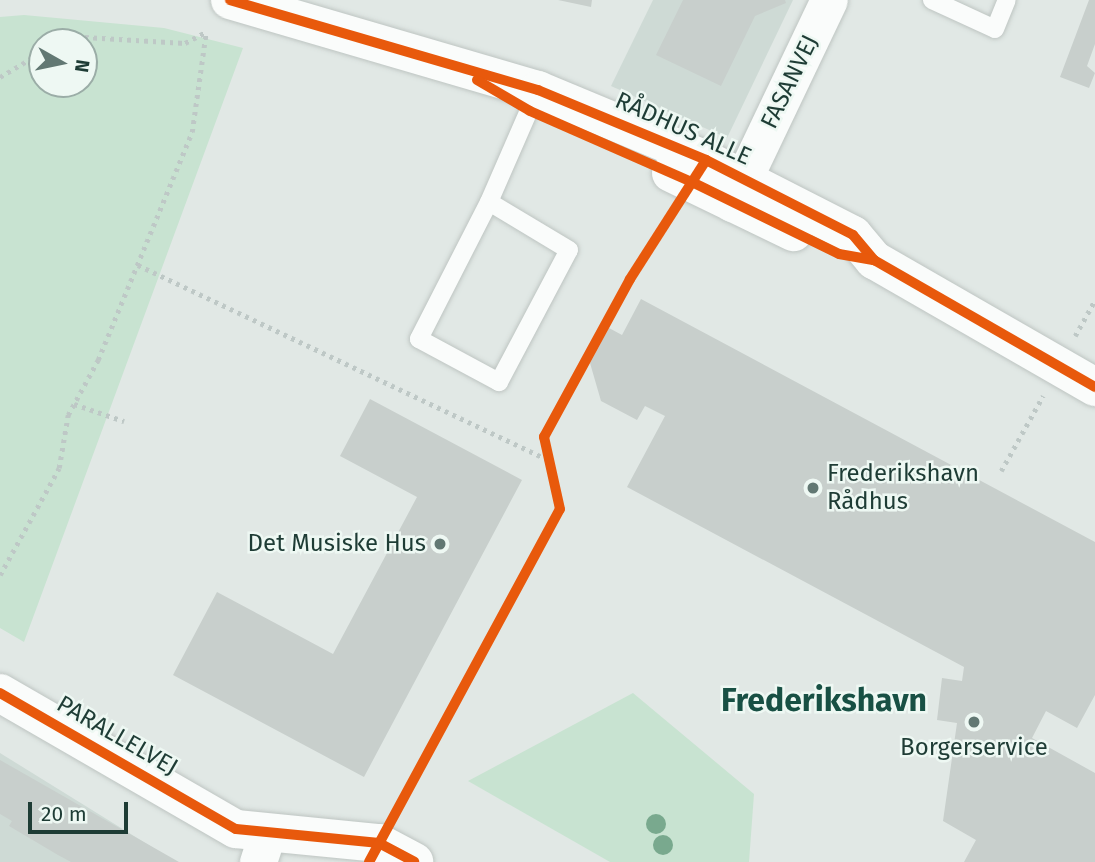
<!DOCTYPE html>
<html>
<head>
<meta charset="utf-8">
<style>
  body { margin:0 }
  #map { position:relative; width:1095px; height:862px; overflow:hidden; background:#e1e8e5; font-family:"Fira Sans",sans-serif }
  div>[style] { position:absolute }
  .built>* { inset:0; background:#cedad5 }
  .green>* { inset:0; background:#c8e3d1 }
  .building>* { inset:0; background:#c8cfcc }
  .path>* { height:4.5px; margin-top:-2.25px; transform-origin:0; background:repeating-linear-gradient(90deg,#bec8c6 0 3.5px,transparent 0 8.5px) }
  .roads { filter:drop-shadow(0 0 2px #bec5c2) drop-shadow(0 0 2px #bec5c2) }
  .service>* { height:18px; margin:-9px; padding:0 9px; transform-origin:9px; border-radius:9px; background:#fafcfb }
  .minor>* { height:37px; margin:-18.5px; padding:0 18.5px; transform-origin:18.5px; border-radius:18.5px; background:#fafcfb }
  .tertiary>* { height:38px; margin:-19px; padding:0 19px; transform-origin:19px; border-radius:19px; background:#fafcfb }
  .cycleway>* { height:10px; margin:-5px; padding:0 5px; transform-origin:5px; border-radius:5px; background:#e8590c }
  .trees>* { width:20px; height:20px; margin:-10px; border-radius:50%; background:#79a98e }
  .dots>* { width:19px; height:19px; translate:-50% -50%; box-sizing:border-box; border:4px solid #eef8f3; border-radius:50% }
  span { translate:-50% -50%; white-space:nowrap; text-align:center; line-height:1.15; -webkit-text-stroke:5px #eef8f3; paint-order:stroke }
  .street-label { font-size:24px; color:#1e3c35 }
  .poi-label { font-size:24px; color:#1e3c35 }
  .left { translate:0 -50%; text-align:left }
  .right { translate:-100% -50%; text-align:right }
  .district-label { font-size:32px; color:#185044; font-weight:700 }
  .north { position:absolute; left:28px; top:28px; width:70px; height:70px; box-sizing:border-box; background:#eef8f3; border:2px solid #9bada7; border-radius:50%; rotate:99deg; font-size:19px; font-weight:700; line-height:28px; text-align:center; color:#1e3c35 }
  .north::after { content:''; display:block; margin:auto; width:24px; height:32px; background:#627873; clip-path:polygon(50% 0,100% 100%,50% 72%,0 100%) }
  .scale { position:absolute; left:28px; top:802px; width:100px; height:32px; box-sizing:border-box; border:4px solid #1e3c35; border-top:0; padding-left:9px; font-size:21px; line-height:24px; white-space:nowrap; color:#1e3c35; -webkit-text-stroke:5px #eef8f3; paint-order:stroke }
</style>
</head>
<body>
<div id="map">
  <div class="built">
    <i style="clip-path:polygon(653px 0,793px 0,727px 138px,611px 86px)"></i>
    <i style="clip-path:polygon(0 753px,176px 862px,0 862px)"></i>
  </div>
  <div class="green">
    <i style="clip-path:polygon(evenodd,24px 15px,164px 28px,243px 48px,24px 642px,0 628px,0 17px,24px 15px,84px 42px,84px 84px,42px 84px,42px 42px,84px 42px)"></i>
    <i style="clip-path:polygon(633px 693px,754px 794px,749px 862px,610px 862px,468px 781px)"></i>
  </div>
  <div class="building">
    <i style="clip-path:polygon(558px 0,592px 0,591px 7px)"></i>
    <i style="clip-path:polygon(683px 0,785px 0,786px 3px,755px 16px,721px 86px,656px 55px)"></i>
    <i style="clip-path:polygon(1089px 0,1095px 0,1095px 44px,1087px 66px,1095px 73px,1089px 88px,1060px 77px)"></i>
    <i style="clip-path:polygon(641px 299px,1095px 542px,1095px 695px,1077px 728px,1046px 711px,1032px 738px,1095px 773px,1095px 862px,964px 862px,976px 840px,943px 821px,957px 723px,937px 720px,942px 678px,962px 681px,964px 667px,627px 487px,665px 416px,645px 406px,637px 420px,601px 401px,590px 363px,609px 328px,622px 335px)"></i>
    <i style="clip-path:polygon(370px 399px,522px 480px,364px 777px,173px 675px,217px 592px,333px 654px,417px 497px,340px 456px)"></i>
    <i style="clip-path:polygon(0 760px,179px 862px,71px 862px,58px 855px,9px 826px,12px 821px,0 814px)"></i>
  </div>
  <div class="path">
    <i style="left:58px;top:42px;width:12px;rotate:-31deg"></i>
    <i style="left:68px;top:36px;width:117px;rotate:3.4deg"></i>
    <i style="left:185px;top:43px;width:24px;rotate:-28deg"></i>
    <i style="left:0;top:77px;width:49px;rotate:-30.8deg"></i>
    <i style="left:138px;top:265px;width:455px;rotate:25.4deg"></i>
    <i style="left:1075px;top:336px;width:41px;rotate:-60.9deg"></i>
    <i style="left:74px;top:404px;width:53px;rotate:18.8deg"></i>
    <i style="left:1001px;top:471px;width:86px;rotate:-60.8deg"></i>
    <i style="left:0;top:575px;width:122px;rotate:-61.1deg"></i>
    <i style="left:59px;top:468px;width:54px;rotate:-80.4deg"></i>
    <i style="left:68px;top:415px;width:63px;rotate:-61.4deg"></i>
    <i style="left:98px;top:360px;width:247px;rotate:-67.6deg"></i>
    <i style="left:192px;top:132px;width:101px;rotate:-82deg"></i>
  </div>
  <div class="roads">
    <div class="service">
      <i style="left:932px;top:0;width:69px;rotate:24.7deg"></i>
      <i style="left:995px;top:29px;width:31px;rotate:-68deg"></i>
      <i style="left:489px;top:202px;width:154px;rotate:117.1deg"></i>
      <i style="left:419px;top:339px;width:91px;rotate:28.3deg"></i>
      <i style="left:499px;top:382px;width:149px;rotate:-62.1deg"></i>
      <i style="left:569px;top:250px;width:93px;rotate:-149deg"></i>
      <i style="left:489px;top:202px;width:122px;rotate:-66.4deg"></i>
    </div>
    <div class="minor">
      <i style="left:732px;top:203px;width:225px;rotate:-64.5deg"></i>
      <i style="left:258px;top:862px;width:29px;rotate:-72deg"></i>
    </div>
    <div class="tertiary">
      <i style="left:230px;top:0;width:321px;rotate:16.3deg"></i>
      <i style="left:538px;top:90px;width:182px;rotate:22.6deg"></i>
      <i style="left:706px;top:160px;width:165px;rotate:27deg"></i>
      <i style="left:853px;top:235px;width:33px;rotate:50deg"></i>
      <i style="left:874px;top:260px;width:255px;rotate:29.9deg"></i>
      <i style="left:671px;top:173px;width:136px;rotate:25.8deg"></i>
      <i style="left:0;top:693px;width:272px;rotate:30deg"></i>
      <i style="left:236px;top:829px;width:144px;rotate:5.6deg"></i>
      <i style="left:379px;top:843px;width:40px;rotate:28deg"></i>
    </div>
  </div>
  <div class="cycleway">
    <i style="left:230px;top:0;width:321px;rotate:16.3deg"></i>
    <i style="left:538px;top:90px;width:182px;rotate:22.6deg"></i>
    <i style="left:706px;top:160px;width:165px;rotate:27deg"></i>
    <i style="left:853px;top:235px;width:33px;rotate:50deg"></i>
    <i style="left:874px;top:260px;width:255px;rotate:29.9deg"></i>
    <i style="left:477px;top:80px;width:61px;rotate:30.3deg"></i>
    <i style="left:530px;top:111px;width:179px;rotate:23.7deg"></i>
    <i style="left:694px;top:183px;width:161px;rotate:26.1deg"></i>
    <i style="left:839px;top:254px;width:36px;rotate:10deg"></i>
    <i style="left:0;top:693px;width:272px;rotate:30deg"></i>
    <i style="left:236px;top:829px;width:144px;rotate:5.6deg"></i>
    <i style="left:379px;top:843px;width:40px;rotate:28deg"></i>
    <i style="left:369px;top:862px;width:401px;rotate:-61.6deg"></i>
    <i style="left:560px;top:509px;width:74px;rotate:-102.5deg"></i>
    <i style="left:544px;top:437px;width:180px;rotate:-61.4deg"></i>
    <i style="left:630px;top:279px;width:141px;rotate:-57.4deg"></i>
  </div>
  <div class="trees">
    <i style="left:656px;top:824px"></i>
    <i style="left:663px;top:845px"></i>
  </div>
  <div class="dots">
    <i style="left:813px;top:488px;background:#627873"></i>
    <i style="left:440px;top:544px;background:#627873"></i>
    <i style="left:974px;top:722px;background:#627873"></i>
  </div>
  <div class="street-label">
    <span style="left:790px;top:82px;rotate:-64deg">FASANVEJ</span>
    <span style="left:683px;top:129px;rotate:24deg">RÅDHUS ALLE</span>
    <span style="left:117px;top:736px;rotate:30deg">PARALLELVEJ</span>
  </div>
  <div class="poi-label">
    <span class="left" style="left:827px;top:488px">Frederikshavn<br>Rådhus</span>
    <span class="right" style="left:426px;top:544px">Det Musiske Hus</span>
    <span style="left:974px;top:748px">Borgerservice</span>
  </div>
  <div class="district-label">
    <span style="left:824px;top:700px">Frederikshavn</span>
  </div>
  <div class="north">N</div>
  <div class="scale">20 m</div>
</div>
</body>
</html>
